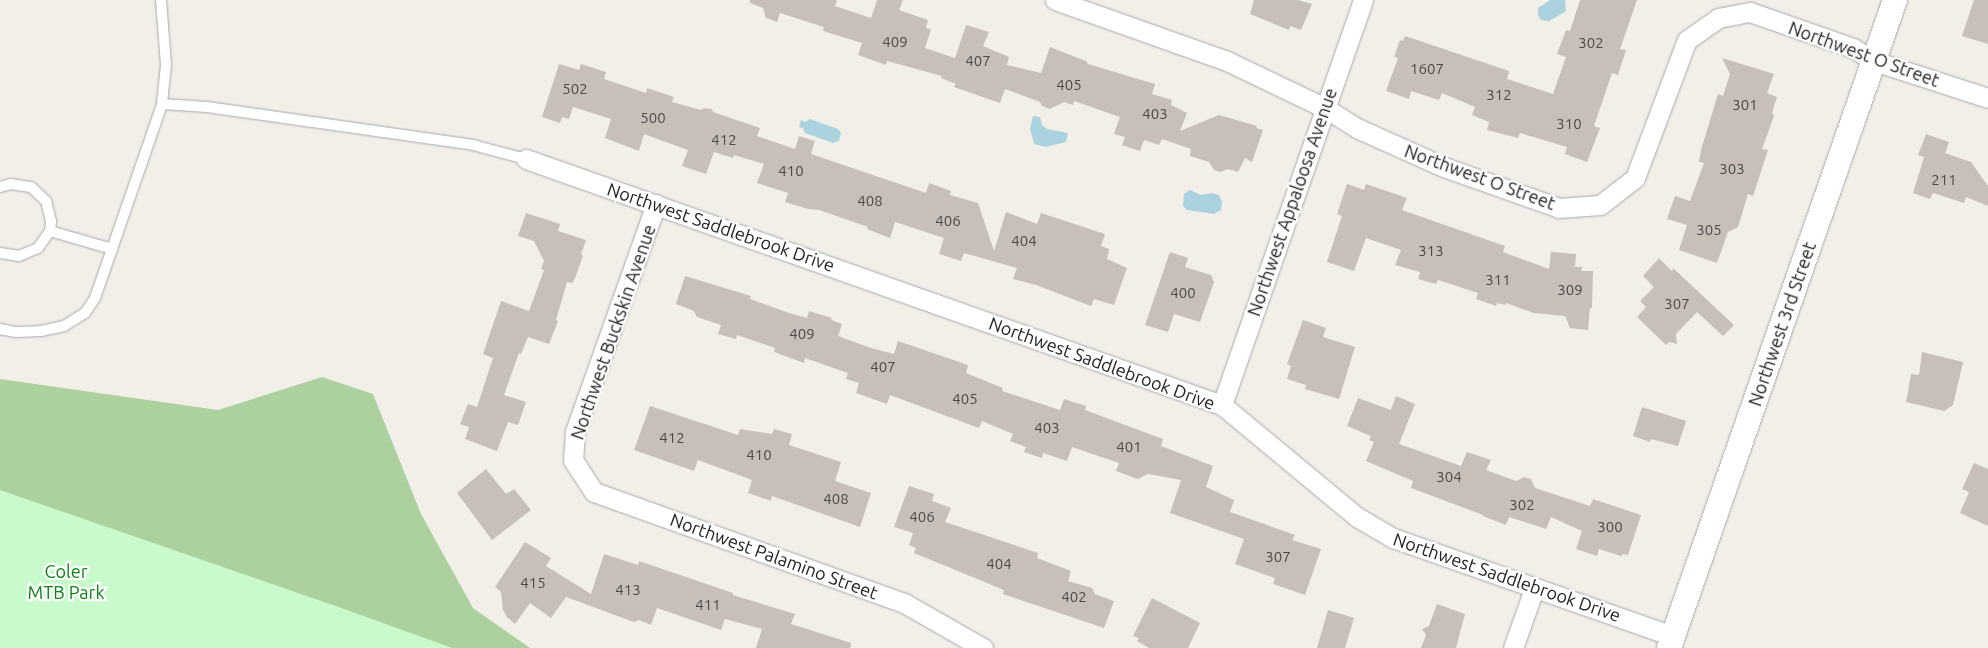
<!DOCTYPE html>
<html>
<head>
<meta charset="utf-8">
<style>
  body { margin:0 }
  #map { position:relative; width:1988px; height:648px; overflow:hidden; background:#f2efe9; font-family:Ubuntu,sans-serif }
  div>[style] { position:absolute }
  .forest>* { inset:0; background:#add19e }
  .park>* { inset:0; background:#c8facc }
  .water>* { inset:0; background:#aad3df }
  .building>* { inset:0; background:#c7bfb8 }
  .roads { filter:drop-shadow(0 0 1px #a9a9a9) drop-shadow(0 0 1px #a9a9a9) }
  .service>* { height:10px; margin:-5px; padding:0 5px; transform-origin:5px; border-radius:5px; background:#fff }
  .minor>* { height:19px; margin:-9.5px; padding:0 9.5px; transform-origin:9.5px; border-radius:9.5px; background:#fff }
  .tertiary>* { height:24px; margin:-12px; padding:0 12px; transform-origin:12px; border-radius:12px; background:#fff }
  span { translate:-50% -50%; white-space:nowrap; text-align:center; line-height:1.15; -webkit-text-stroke:4.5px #fff; paint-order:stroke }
  .number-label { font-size:15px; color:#4b4948 }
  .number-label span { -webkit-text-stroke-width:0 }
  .street-label { font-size:18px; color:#222 }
  .park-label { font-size:18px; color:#0c8416 }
</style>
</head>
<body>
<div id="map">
  <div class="forest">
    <i style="clip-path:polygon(322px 377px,373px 394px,421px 514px,473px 608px,530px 648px,0 648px,0 379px,218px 410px)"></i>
  </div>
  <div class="park">
    <i style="clip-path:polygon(0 490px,347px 610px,452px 648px,0 648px)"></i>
  </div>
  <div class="water">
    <i style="clip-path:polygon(1550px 0,1565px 0,1566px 11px,1549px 21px,1541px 20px,1538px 15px,1538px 8px)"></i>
    <i style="clip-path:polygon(1033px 116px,1040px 117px,1042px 125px,1047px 129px,1068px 133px,1066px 142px,1046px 147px,1034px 144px,1030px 129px)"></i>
    <i style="clip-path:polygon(810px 119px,838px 129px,841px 133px,839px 141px,833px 143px,805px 133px,803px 128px,799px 127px,801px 120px,805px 122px)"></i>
    <i style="clip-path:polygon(1190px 190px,1201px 195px,1212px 193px,1219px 195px,1222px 202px,1221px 210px,1214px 214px,1187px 210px,1183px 206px,1184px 194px)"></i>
  </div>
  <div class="building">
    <i style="clip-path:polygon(750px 0,837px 0,835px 6px,871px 18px,877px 0,903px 0,899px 10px,928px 20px,926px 28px,931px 29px,925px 48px,955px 58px,966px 25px,989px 32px,983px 46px,1009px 57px,1007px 65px,1041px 73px,1050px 47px,1086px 61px,1088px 64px,1155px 84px,1152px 94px,1172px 100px,1171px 105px,1187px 113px,1180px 131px,1219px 115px,1257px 126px,1256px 128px,1263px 130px,1252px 162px,1245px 158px,1238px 172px,1228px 169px,1220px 172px,1214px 170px,1209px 162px,1190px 156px,1191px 149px,1162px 139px,1159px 145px,1144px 140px,1140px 151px,1122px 145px,1125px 137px,1114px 134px,1120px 117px,1074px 101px,1073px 105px,1064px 102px,1050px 109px,1042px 106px,1040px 102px,1005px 89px,1000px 103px,954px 87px,956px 84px,941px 78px,942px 76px,887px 61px,886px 65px,858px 55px,862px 43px,823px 31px,824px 27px,780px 13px,777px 22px,766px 18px,763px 8px,750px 3px)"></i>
    <i style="clip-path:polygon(1254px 0,1298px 0,1312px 4px,1301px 30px,1290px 26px,1289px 30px,1250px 14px)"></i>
    <i style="clip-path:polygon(1580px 0,1637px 0,1620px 49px,1626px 50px,1618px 75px,1612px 73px,1594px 126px,1600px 128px,1587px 162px,1565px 154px,1567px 147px,1520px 133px,1518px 138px,1487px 130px,1489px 122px,1472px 115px,1475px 107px,1442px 93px,1439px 100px,1411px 91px,1409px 99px,1386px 91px,1398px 58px,1394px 57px,1400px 40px,1403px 41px,1405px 36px,1509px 71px,1507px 79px,1553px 94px,1566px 57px,1557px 54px,1566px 30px,1570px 31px)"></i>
    <i style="clip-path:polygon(1974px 0,1988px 0,1988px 44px,1962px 36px)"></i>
    <i style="clip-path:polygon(1722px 58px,1774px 74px,1767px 93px,1777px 97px,1772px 113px,1774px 116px,1762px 149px,1768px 150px,1753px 196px,1748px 194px,1738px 227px,1728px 232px,1717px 263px,1679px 250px,1687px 225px,1667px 219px,1675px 196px,1690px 201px,1704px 163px,1699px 162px,1701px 150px,1718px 94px,1723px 96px,1730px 74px)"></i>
    <i style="clip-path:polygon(559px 64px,579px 70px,581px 64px,606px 72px,604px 79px,646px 93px,647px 88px,674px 97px,672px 102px,701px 110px,704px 108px,712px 109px,713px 112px,760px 128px,757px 136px,795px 149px,799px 136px,815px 141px,811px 154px,926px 193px,929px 183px,951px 191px,950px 195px,978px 203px,994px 251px,1006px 212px,1037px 224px,1041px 213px,1105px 234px,1101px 246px,1109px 249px,1107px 259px,1127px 268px,1114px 305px,1094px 299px,1091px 306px,1036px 285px,1013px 279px,1017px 268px,964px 253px,961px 261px,939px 254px,944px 238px,895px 222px,890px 238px,867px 229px,868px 227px,819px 210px,808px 209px,785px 202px,788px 193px,757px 183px,764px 164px,734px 155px,733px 158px,714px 152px,706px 174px,682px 166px,688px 150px,644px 134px,639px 151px,605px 138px,611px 119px,573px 107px,569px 119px,562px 117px,560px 123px,542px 117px)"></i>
    <i style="clip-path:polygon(1926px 134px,1949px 142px,1945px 153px,1971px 162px,1988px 186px,1988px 206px,1966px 197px,1964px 203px,1933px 193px,1930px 199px,1913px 193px,1924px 157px,1918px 155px)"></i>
    <i style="clip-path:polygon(1347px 184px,1364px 190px,1366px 184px,1407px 198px,1402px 210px,1505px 246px,1503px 252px,1549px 269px,1551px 252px,1576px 254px,1575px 267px,1582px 267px,1581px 271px,1593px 271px,1592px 308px,1590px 308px,1588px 330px,1570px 328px,1565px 316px,1534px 313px,1506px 303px,1505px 305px,1497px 303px,1496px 306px,1476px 299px,1478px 293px,1438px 280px,1436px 284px,1418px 279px,1420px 272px,1395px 265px,1401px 250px,1366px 238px,1354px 271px,1327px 262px,1342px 216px,1337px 214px)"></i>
    <i style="clip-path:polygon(526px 213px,560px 224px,558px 231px,586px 240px,581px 254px,583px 256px,575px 278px,572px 283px,567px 282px,556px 320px,558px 321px,549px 344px,528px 337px,521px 354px,519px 353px,504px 395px,526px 402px,518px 425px,508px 422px,497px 451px,465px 439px,469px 427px,460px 424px,468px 404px,477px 407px,493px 358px,483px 354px,501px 301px,529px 311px,544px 270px,541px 269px,544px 261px,534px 241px,518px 236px)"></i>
    <i style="clip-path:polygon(1170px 252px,1188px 258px,1185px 267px,1211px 275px,1214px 282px,1200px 322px,1174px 314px,1168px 332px,1145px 325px)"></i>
    <i style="clip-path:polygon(1659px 258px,1672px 271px,1673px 268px,1734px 325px,1723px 336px,1697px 312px,1676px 334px,1677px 344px,1669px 342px,1666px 345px,1637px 317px,1646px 307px,1640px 301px,1654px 287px,1643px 276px)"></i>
    <i style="clip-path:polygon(685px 276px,751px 296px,750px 299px,789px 313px,807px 318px,809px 311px,832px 318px,831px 320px,842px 324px,838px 336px,871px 348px,894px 354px,898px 341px,968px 365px,966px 373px,1003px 388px,1002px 391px,1060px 410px,1064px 399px,1086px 406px,1085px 410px,1163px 439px,1161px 446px,1213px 466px,1206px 487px,1234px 500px,1230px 512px,1295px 535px,1292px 540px,1321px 549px,1305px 595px,1273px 584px,1275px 578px,1235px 564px,1244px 539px,1170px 513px,1181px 480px,1148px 474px,1138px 479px,1116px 471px,1119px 463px,1072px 447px,1067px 461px,1043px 453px,1042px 458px,1024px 452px,1026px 447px,1010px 441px,1013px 434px,982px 421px,979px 428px,890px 395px,887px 404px,856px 393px,859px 383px,846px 379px,848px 373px,805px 358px,804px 363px,774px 352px,775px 348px,737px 335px,736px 339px,718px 334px,721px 325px,697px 317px,694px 311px,676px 304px)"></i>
    <i style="clip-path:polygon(1303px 320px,1326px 328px,1323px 337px,1355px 347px,1339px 399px,1305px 389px,1306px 385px,1287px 379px,1291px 366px,1287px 364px)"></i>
    <i style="clip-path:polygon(1922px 352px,1963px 362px,1953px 405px,1944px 411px,1906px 402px,1911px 374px,1919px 375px)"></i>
    <i style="clip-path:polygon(1396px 396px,1415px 404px,1399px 444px,1461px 466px,1467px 452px,1491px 460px,1486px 470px,1516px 481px,1524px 477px,1531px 479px,1535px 488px,1590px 506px,1593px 499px,1641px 515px,1628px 555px,1623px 554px,1621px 556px,1599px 549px,1597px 556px,1576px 549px,1582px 531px,1551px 517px,1546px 529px,1509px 517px,1506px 525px,1483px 516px,1483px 515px,1411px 488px,1413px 481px,1366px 461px,1374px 442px,1369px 440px,1371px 436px,1347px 426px,1358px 398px,1391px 410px)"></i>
    <i style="clip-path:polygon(650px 406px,738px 435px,740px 429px,772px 434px,774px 429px,792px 434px,789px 445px,841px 462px,835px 481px,871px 493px,860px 527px,772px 496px,771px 501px,748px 493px,752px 480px,698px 460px,694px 471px,634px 450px)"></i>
    <i style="clip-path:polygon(1642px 407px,1686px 421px,1678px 446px,1651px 439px,1650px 442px,1633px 436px)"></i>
    <i style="clip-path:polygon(1974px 463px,1988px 469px,1988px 526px,1960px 513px,1969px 492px,1962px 489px)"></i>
    <i style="clip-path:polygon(486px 469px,506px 494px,514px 489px,531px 510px,492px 540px,457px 493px)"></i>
    <i style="clip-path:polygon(909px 486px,934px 494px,932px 501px,951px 508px,945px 522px,1038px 553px,1037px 558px,1071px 571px,1068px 581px,1092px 588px,1095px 594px,1114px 601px,1104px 628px,1003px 594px,1004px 590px,914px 553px,916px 548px,909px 545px,913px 533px,894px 527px)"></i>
    <i style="clip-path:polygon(525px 542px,551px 558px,546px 566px,591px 594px,604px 554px,638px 565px,639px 561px,733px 593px,733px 595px,795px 614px,791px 624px,851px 643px,850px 648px,756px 648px,762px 629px,725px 619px,721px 630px,657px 608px,651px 625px,639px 620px,634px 622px,566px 597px,551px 618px,530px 603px,515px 624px,507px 617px,503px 610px,501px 592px,495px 587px)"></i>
    <i style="clip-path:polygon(1152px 598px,1200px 623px,1188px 648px,1149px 648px,1137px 641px,1139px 638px,1133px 636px)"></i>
    <i style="clip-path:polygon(1437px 604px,1465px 614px,1456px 648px,1421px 648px,1426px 635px,1422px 629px,1429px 626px)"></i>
    <i style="clip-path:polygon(1328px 610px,1354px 618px,1345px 648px,1317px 648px)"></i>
  </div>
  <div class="roads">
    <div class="service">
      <i style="left:161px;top:0;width:65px;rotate:85.6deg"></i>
      <i style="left:166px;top:65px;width:39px;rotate:96deg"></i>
      <i style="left:0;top:187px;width:11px;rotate:-15deg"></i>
      <i style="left:11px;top:184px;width:20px;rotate:9deg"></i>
      <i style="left:31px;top:187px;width:21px;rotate:43deg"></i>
      <i style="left:46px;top:201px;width:21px;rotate:76deg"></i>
      <i style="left:51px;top:221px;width:10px;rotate:96deg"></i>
      <i style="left:50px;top:231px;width:21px;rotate:125deg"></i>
      <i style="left:38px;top:248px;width:21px;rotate:157deg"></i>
      <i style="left:19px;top:256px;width:19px;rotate:-171deg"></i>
      <i style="left:50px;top:231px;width:65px;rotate:16.2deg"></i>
      <i style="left:0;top:329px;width:16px;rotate:11deg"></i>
      <i style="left:16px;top:332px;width:25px;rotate:-2deg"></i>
      <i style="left:41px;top:331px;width:24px;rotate:-12deg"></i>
      <i style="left:64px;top:326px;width:25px;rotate:-32deg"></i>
      <i style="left:85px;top:313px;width:18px;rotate:-56deg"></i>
      <i style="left:95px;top:298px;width:205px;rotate:-70.9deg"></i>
      <i style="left:162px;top:104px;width:45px;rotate:3.8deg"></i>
      <i style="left:207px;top:107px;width:269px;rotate:8.1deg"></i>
      <i style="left:473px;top:145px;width:55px;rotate:14.8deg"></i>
    </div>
    <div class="minor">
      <i style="left:1055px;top:0;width:182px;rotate:19.5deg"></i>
      <i style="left:1227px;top:61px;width:109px;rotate:25.6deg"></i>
      <i style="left:1325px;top:108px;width:40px;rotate:32deg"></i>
      <i style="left:1359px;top:129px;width:93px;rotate:24.1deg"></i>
      <i style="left:1444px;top:167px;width:122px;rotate:19.6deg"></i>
      <i style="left:1559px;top:208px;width:41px;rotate:-4.2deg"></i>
      <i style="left:1600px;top:205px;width:44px;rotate:-37.6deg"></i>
      <i style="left:1635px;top:178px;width:147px;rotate:-69.4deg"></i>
      <i style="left:1687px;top:40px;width:38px;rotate:-35deg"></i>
      <i style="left:1718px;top:18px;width:33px;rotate:-11deg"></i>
      <i style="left:1750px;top:12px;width:109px;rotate:19.3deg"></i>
      <i style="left:1853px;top:48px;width:25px;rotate:32deg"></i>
      <i style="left:1874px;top:61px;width:120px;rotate:18deg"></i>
      <i style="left:526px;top:159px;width:738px;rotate:19.47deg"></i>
      <i style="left:1222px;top:405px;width:175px;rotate:39.7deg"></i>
      <i style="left:1357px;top:517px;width:42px;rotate:30.3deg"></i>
      <i style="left:1393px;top:538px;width:297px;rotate:19.3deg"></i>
      <i style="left:656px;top:204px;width:242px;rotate:109.6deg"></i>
      <i style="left:575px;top:432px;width:28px;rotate:94deg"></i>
      <i style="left:573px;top:460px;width:38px;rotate:57deg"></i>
      <i style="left:594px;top:492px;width:329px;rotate:19.7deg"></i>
      <i style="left:904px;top:603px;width:91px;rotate:29.7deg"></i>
      <i style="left:1222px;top:405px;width:429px;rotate:-70.8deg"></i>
      <i style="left:1513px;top:648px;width:63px;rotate:-70.4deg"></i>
    </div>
    <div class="tertiary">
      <i style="left:1669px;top:648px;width:686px;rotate:-70.77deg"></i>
    </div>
  </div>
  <div class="number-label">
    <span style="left:895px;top:42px">409</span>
    <span style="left:1591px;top:43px">302</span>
    <span style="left:978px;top:61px">407</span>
    <span style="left:1427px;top:69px">1607</span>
    <span style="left:1069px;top:85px">405</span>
    <span style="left:575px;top:89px">502</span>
    <span style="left:1499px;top:95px">312</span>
    <span style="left:1745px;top:105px">301</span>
    <span style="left:1155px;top:114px">403</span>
    <span style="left:653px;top:118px">500</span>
    <span style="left:1569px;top:124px">310</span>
    <span style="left:724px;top:140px">412</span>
    <span style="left:1732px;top:169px">303</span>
    <span style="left:791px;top:171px">410</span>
    <span style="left:1944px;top:180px">211</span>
    <span style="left:870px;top:201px">408</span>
    <span style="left:948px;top:221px">406</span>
    <span style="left:1709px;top:230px">305</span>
    <span style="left:1024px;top:241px">404</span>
    <span style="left:1431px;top:251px">313</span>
    <span style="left:1498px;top:280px">311</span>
    <span style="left:1570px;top:290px">309</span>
    <span style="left:1183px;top:293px">400</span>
    <span style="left:1677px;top:304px">307</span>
    <span style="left:802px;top:334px">409</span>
    <span style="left:883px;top:367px">407</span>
    <span style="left:965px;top:399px">405</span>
    <span style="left:1047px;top:428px">403</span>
    <span style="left:672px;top:438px">412</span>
    <span style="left:1129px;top:447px">401</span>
    <span style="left:759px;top:455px">410</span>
    <span style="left:1449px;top:477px">304</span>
    <span style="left:836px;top:499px">408</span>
    <span style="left:1522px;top:505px">302</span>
    <span style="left:922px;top:517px">406</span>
    <span style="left:1610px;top:527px">300</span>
    <span style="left:1278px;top:557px">307</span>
    <span style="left:999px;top:564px">404</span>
    <span style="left:533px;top:583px">415</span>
    <span style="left:628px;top:590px">413</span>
    <span style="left:1074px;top:597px">402</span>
    <span style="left:708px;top:605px">411</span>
  </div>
  <div class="street-label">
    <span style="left:1864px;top:54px;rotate:20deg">Northwest O Street</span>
    <span style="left:1480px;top:177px;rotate:20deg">Northwest O Street</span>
    <span style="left:1292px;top:202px;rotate:-71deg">Northwest Appaloosa Avenue</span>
    <span style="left:721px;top:227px;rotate:19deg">Northwest Saddlebrook Drive</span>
    <span style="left:1782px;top:324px;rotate:-71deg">Northwest 3rd Street</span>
    <span style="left:613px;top:332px;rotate:-71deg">Northwest Buckskin Avenue</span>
    <span style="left:1102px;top:363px;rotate:20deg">Northwest Saddlebrook Drive</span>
    <span style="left:774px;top:556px;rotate:20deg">Northwest Palamino Street</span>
    <span style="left:1507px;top:577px;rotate:19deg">Northwest Saddlebrook Drive</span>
  </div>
  <div class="park-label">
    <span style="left:66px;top:582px">Coler<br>MTB Park</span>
  </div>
</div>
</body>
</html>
